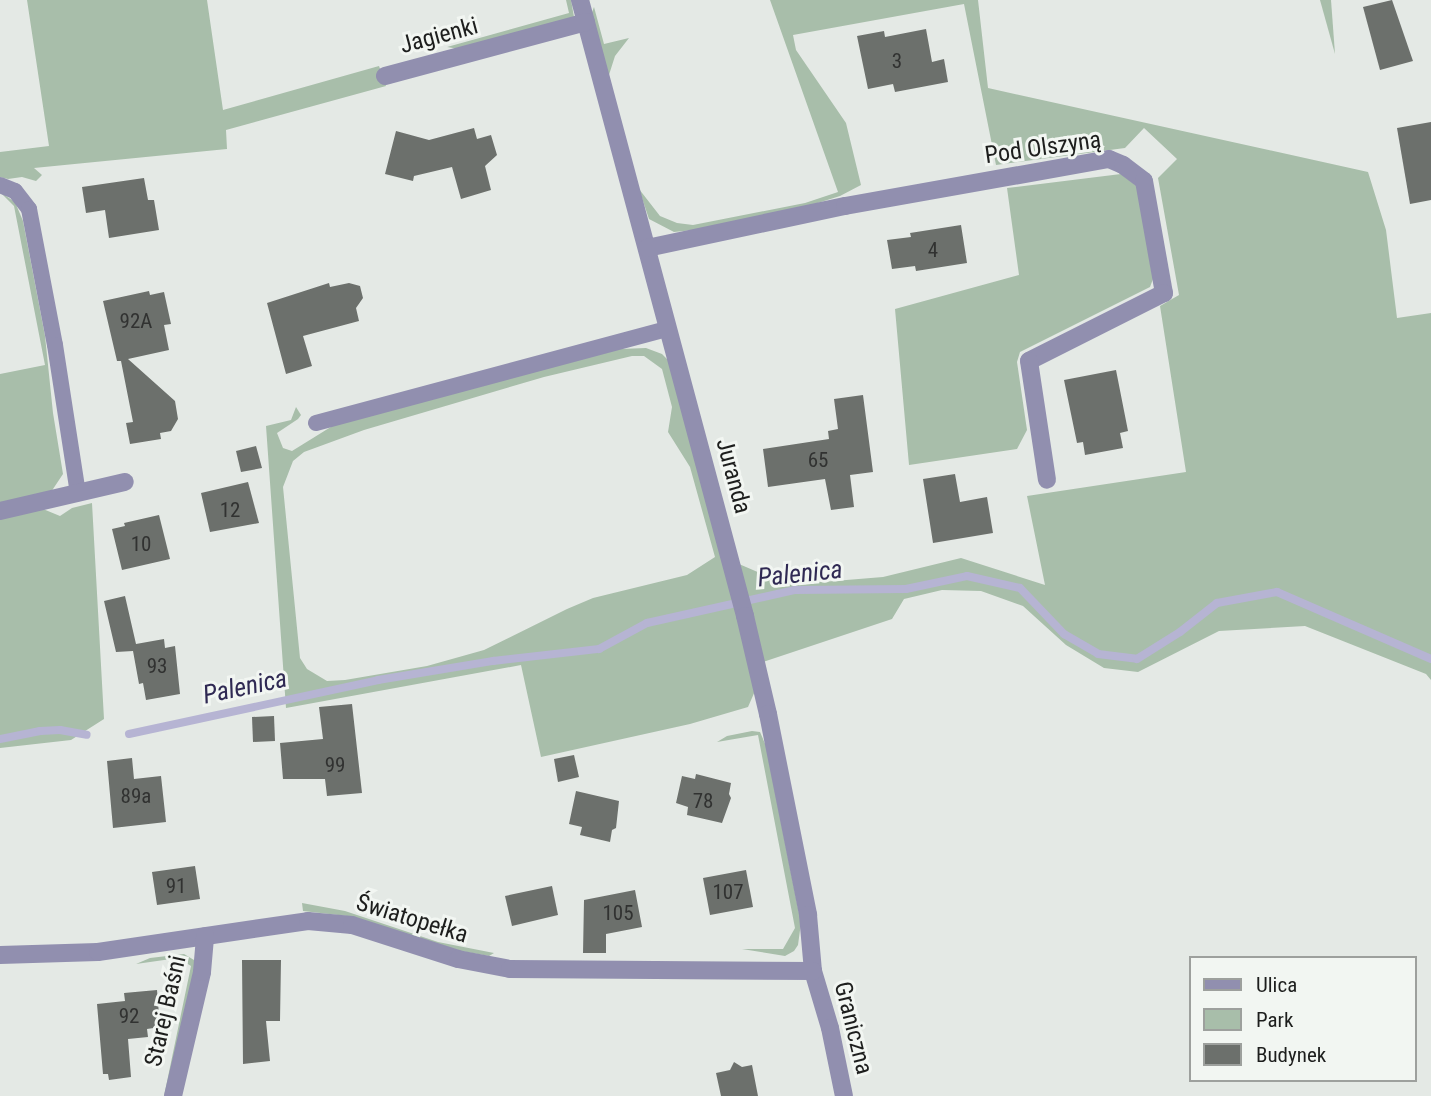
<!DOCTYPE html>
<html>
<head>
<meta charset="utf-8">
<style>
  body { margin:0 }
  #map { position:relative; width:1431px; height:1096px; overflow:hidden; background:#e4e9e5; font-family:"Roboto Condensed",sans-serif }
  div>[style] { position:absolute }
  .green>* { inset:0; background:#a8beaa }
  .stream>* { height:8px; margin:-4px; padding:0 4px; transform-origin:4px; border-radius:4px; background:#b6b4d3 }
  .building>* { inset:0; background:#6c706c }
  .lane>* { height:16px; margin:-8px; padding:0 8px; transform-origin:8px; border-radius:8px; background:#918faf }
  .street>* { height:18px; margin:-9px; padding:0 9px; transform-origin:9px; border-radius:9px; background:#918faf }
  span { translate:-50% -50%; white-space:nowrap; text-align:center; line-height:1.15; -webkit-text-stroke:6px #f2f6f2; paint-order:stroke }
  .number-label { font-size:21px; color:#313231 }
  .number-label span { -webkit-text-stroke-width:0 }
  .street-label { font-size:24px; color:#1d1e1d }
  .water-label { font-size:26px; color:#2f2953; font-style:italic }
  .legend { position:absolute; left:1189px; top:956px; width:228px; height:126px; box-sizing:border-box; background:#f2f6f2; border:2px solid #9da09d; margin:0; padding:9px 12px; list-style:none; font-size:21px; color:#1d1e1d }
  .legend li { display:flex; align-items:center; gap:14px; height:35px }
  .legend b { width:35px; border:2px solid #9da09d }
</style>
</head>
<body>
<div id="map">
  <div class="green">
    <i style="clip-path:polygon(27px 0,207px 0,223px 110px,379px 66px,386px 86px,226px 130px,227px 149px,34px 168px,42px 175px,36px 181px,22px 177px,8px 179px,0 177px,0 152px,49px 146px)"></i>
    <i style="clip-path:polygon(566px 0,571px 0,574px 17px,459px 49px,447px 47px,569px 13px)"></i>
    <i style="clip-path:polygon(770px 0,978px 0,988px 88px,1368px 172px,1386px 230px,1397px 318px,1431px 313px,1431px 680px,1426px 674px,1305px 626px,1219px 631px,1138px 672px,1104px 668px,1066px 645px,1023px 606px,981px 591px,942px 590px,904px 599px,892px 619px,763px 662px,739px 564px,776px 580px,822px 582px,883px 577px,961px 558px,1045px 585px,1027px 496px,1186px 472px,1160px 306px,1179px 295px,1158px 178px,1177px 159px,1144px 128px,1125px 148px,996px 165px,964px 4px,793px 35px,796px 50px,846px 123px,861px 185px,840px 196px,805px 207px,693px 230px,674px 232px,649px 219px,639px 189px,660px 216px,677px 223px,693px 225px,805px 203px,838px 192px)"></i>
    <i style="clip-path:polygon(1320px 0,1331px 0,1335px 54px)"></i>
    <i style="clip-path:polygon(594px 7px,604px 44px,629px 38px,615px 56px,608px 78px,591px 15px)"></i>
    <i style="clip-path:polygon(1121px 174px,1138px 187px,1153px 279px,1150px 287px,1020px 352px,1017px 362px,1027px 430px,1017px 449px,909px 465px,895px 309px,1019px 275px,1007px 188px)"></i>
    <i style="clip-path:polygon(0 192px,15px 202px,23px 221px,45px 336px,53px 413px,63px 474px,51px 492px,0 504px,0 374px,45px 365px,14px 206px)"></i>
    <i style="clip-path:polygon(evenodd,646px 348px,662px 354px,668px 360px,755px 681px,755px 691px,748px 707px,690px 724px,541px 757px,521px 665px,286px 708px,266px 426px,291px 420px,296px 407px,301px 415px,298px 419px,277px 433px,283px 448px,292px 451px,334px 425px,620px 349px,646px 348px,632px 356px,644px 356px,662px 369px,672px 407px,668px 432px,690px 467px,715px 557px,687px 575px,593px 598px,567px 609px,484px 650px,427px 666px,345px 680px,327px 681px,307px 669px,300px 658px,283px 487px,293px 461px,304px 452px,364px 430px,544px 377px,632px 356px)"></i>
    <i style="clip-path:polygon(92px 503px,104px 719px,71px 740px,0 748px,0 519px,43px 509px,60px 516px,72px 508px)"></i>
    <i style="clip-path:polygon(752px 731px,760px 732px,766px 746px,801px 923px,798px 945px,794px 951px,785px 956px,742px 949px,783px 949px,795px 928px,758px 735px,717px 742px,727px 736px)"></i>
    <i style="clip-path:polygon(302px 903px,345px 911px,438px 942px,494px 953px,489px 956px,461px 951px,347px 916px,303px 911px)"></i>
    <i style="clip-path:polygon(184px 954px,194px 960px,196px 967px,167px 1096px,164px 1096px,191px 966px,178px 958px,136px 964px,150px 958px)"></i>
  </div>
  <div class="stream">
    <i style="left:129px;top:734px;width:255px;rotate:-12.2deg"></i>
    <i style="left:378px;top:680px;width:117px;rotate:-9.4deg"></i>
    <i style="left:493px;top:661px;width:107px;rotate:-6.5deg"></i>
    <i style="left:599px;top:649px;width:55px;rotate:-28.4deg"></i>
    <i style="left:647px;top:623px;width:152px;rotate:-12.6deg"></i>
    <i style="left:795px;top:590px;width:111px;rotate:-0.5deg"></i>
    <i style="left:906px;top:589px;width:62px;rotate:-12deg"></i>
    <i style="left:967px;top:576px;width:54px;rotate:12.8deg"></i>
    <i style="left:1020px;top:588px;width:64px;rotate:46.3deg"></i>
    <i style="left:1064px;top:634px;width:39px;rotate:30deg"></i>
    <i style="left:1098px;top:654px;width:39px;rotate:7deg"></i>
    <i style="left:1137px;top:659px;width:51px;rotate:-32.1deg"></i>
    <i style="left:1180px;top:632px;width:47px;rotate:-38.1deg"></i>
    <i style="left:1217px;top:603px;width:61px;rotate:-10.4deg"></i>
    <i style="left:1277px;top:592px;width:168px;rotate:23.5deg"></i>
    <i style="left:0;top:739px;width:41px;rotate:-11.3deg"></i>
    <i style="left:40px;top:731px;width:20px;rotate:-3deg"></i>
    <i style="left:60px;top:730px;width:27px;rotate:10deg"></i>
  </div>
  <div class="building">
    <i style="clip-path:polygon(1392px 0,1413px 61px,1380px 70px,1363px 7px)"></i>
    <i style="clip-path:polygon(926px 29px,932px 62px,944px 59px,948px 82px,895px 92px,893px 84px,868px 89px,857px 36px,884px 31px,885px 37px)"></i>
    <i style="clip-path:polygon(1431px 122px,1431px 200px,1410px 204px,1397px 128px)"></i>
    <i style="clip-path:polygon(474px 128px,477px 139px,491px 135px,497px 155px,485px 166px,491px 190px,461px 199px,452px 167px,414px 176px,413px 181px,385px 174px,396px 131px,429px 140px)"></i>
    <i style="clip-path:polygon(144px 178px,148px 200px,154px 200px,159px 230px,109px 238px,105px 210px,86px 213px,82px 187px)"></i>
    <i style="clip-path:polygon(961px 225px,967px 263px,916px 271px,915px 266px,892px 269px,887px 240px,911px 237px,910px 233px)"></i>
    <i style="clip-path:polygon(329px 283px,330px 287px,349px 283px,360px 286px,363px 298px,356px 308px,359px 321px,303px 336px,312px 366px,286px 374px,267px 303px)"></i>
    <i style="clip-path:polygon(149px 291px,150px 295px,164px 292px,171px 324px,164px 325px,169px 350px,128px 359px,175px 401px,178px 419px,171px 431px,160px 433px,161px 439px,130px 444px,126px 423px,133px 422px,121px 361px,117px 361px,103px 301px)"></i>
    <i style="clip-path:polygon(1116px 370px,1128px 431px,1120px 433px,1123px 448px,1085px 455px,1083px 442px,1077px 443px,1064px 380px)"></i>
    <i style="clip-path:polygon(863px 395px,873px 472px,850px 475px,854px 507px,831px 510px,825px 479px,768px 487px,763px 449px,829px 439px,828px 431px,838px 429px,834px 399px)"></i>
    <i style="clip-path:polygon(256px 446px,262px 468px,241px 472px,236px 451px)"></i>
    <i style="clip-path:polygon(955px 474px,960px 502px,987px 497px,993px 533px,933px 543px,923px 479px)"></i>
    <i style="clip-path:polygon(248px 482px,259px 523px,210px 532px,201px 493px)"></i>
    <i style="clip-path:polygon(159px 515px,170px 559px,122px 570px,112px 529px,125px 526px,124px 523px)"></i>
    <i style="clip-path:polygon(125px 596px,136px 644px,164px 639px,165px 648px,175px 646px,180px 694px,146px 700px,143px 683px,139px 684px,133px 651px,116px 652px,104px 601px)"></i>
    <i style="clip-path:polygon(352px 704px,362px 793px,327px 796px,325px 779px,283px 779px,280px 743px,323px 739px,319px 707px)"></i>
    <i style="clip-path:polygon(274px 716px,275px 741px,253px 742px,252px 717px)"></i>
    <i style="clip-path:polygon(574px 755px,579px 777px,558px 782px,554px 759px)"></i>
    <i style="clip-path:polygon(132px 758px,134px 779px,161px 776px,166px 822px,113px 828px,107px 761px)"></i>
    <i style="clip-path:polygon(696px 774px,731px 783px,729px 794px,731px 798px,722px 823px,687px 815px,688px 807px,676px 803px,682px 776px,695px 779px)"></i>
    <i style="clip-path:polygon(576px 791px,619px 801px,616px 828px,612px 830px,610px 842px,580px 835px,582px 827px,569px 824px)"></i>
    <i style="clip-path:polygon(195px 866px,200px 899px,157px 905px,152px 872px)"></i>
    <i style="clip-path:polygon(746px 870px,753px 907px,710px 915px,703px 878px)"></i>
    <i style="clip-path:polygon(552px 886px,558px 915px,512px 926px,505px 896px)"></i>
    <i style="clip-path:polygon(635px 890px,642px 927px,606px 934px,606px 953px,583px 953px,584px 900px)"></i>
    <i style="clip-path:polygon(242px 960px,281px 960px,280px 1021px,266px 1021px,270px 1061px,243px 1064px)"></i>
    <i style="clip-path:polygon(157px 990px,160px 1027px,147px 1029px,148px 1037px,128px 1039px,131px 1077px,109px 1080px,108px 1074px,103px 1074px,97px 1004px,125px 1001px,124px 993px)"></i>
    <i style="clip-path:polygon(734px 1062px,742px 1067px,752px 1065px,758px 1096px,721px 1096px,716px 1073px,730px 1070px)"></i>
  </div>
  <div class="lane">
    <i style="left:0;top:185px;width:16px;rotate:22deg"></i>
    <i style="left:15px;top:191px;width:23px;rotate:52deg"></i>
    <i style="left:29px;top:209px;width:138px;rotate:79.2deg"></i>
    <i style="left:55px;top:345px;width:150px;rotate:81.2deg"></i>
    <i style="left:316px;top:423px;width:364px;rotate:-15deg"></i>
  </div>
  <div class="street">
    <i style="left:580px;top:0;width:638px;rotate:75deg"></i>
    <i style="left:745px;top:616px;width:101px;rotate:76.8deg"></i>
    <i style="left:768px;top:714px;width:205px;rotate:78.7deg"></i>
    <i style="left:808px;top:915px;width:56px;rotate:84.9deg"></i>
    <i style="left:813px;top:971px;width:59px;rotate:73.4deg"></i>
    <i style="left:830px;top:1028px;width:69px;rotate:78.4deg"></i>
    <i style="left:385px;top:76px;width:208px;rotate:-15deg"></i>
    <i style="left:647px;top:248px;width:202px;rotate:-12deg"></i>
    <i style="left:845px;top:206px;width:268px;rotate:-10.1deg"></i>
    <i style="left:1109px;top:159px;width:15px;rotate:23deg"></i>
    <i style="left:1123px;top:165px;width:26px;rotate:37deg"></i>
    <i style="left:1144px;top:181px;width:114px;rotate:79.9deg"></i>
    <i style="left:1164px;top:293px;width:151px;rotate:153.3deg"></i>
    <i style="left:1029px;top:361px;width:120px;rotate:81.4deg"></i>
    <i style="left:0;top:511px;width:128px;rotate:-13.1deg"></i>
    <i style="left:0;top:955px;width:98px;rotate:-1.8deg"></i>
    <i style="left:98px;top:952px;width:212px;rotate:-8.4deg"></i>
    <i style="left:308px;top:921px;width:44px;rotate:5.2deg"></i>
    <i style="left:352px;top:925px;width:111px;rotate:17.8deg"></i>
    <i style="left:458px;top:959px;width:53px;rotate:10.9deg"></i>
    <i style="left:510px;top:969px;width:303px;rotate:0.4deg"></i>
    <i style="left:173px;top:1096px;width:127px;rotate:-76.8deg"></i>
    <i style="left:202px;top:972px;width:36px;rotate:-85deg"></i>
  </div>
  <div class="number-label">
    <span style="left:897px;top:61px">3</span>
    <span style="left:933px;top:250px">4</span>
    <span style="left:136px;top:321px">92A</span>
    <span style="left:818px;top:460px">65</span>
    <span style="left:230px;top:510px">12</span>
    <span style="left:141px;top:544px">10</span>
    <span style="left:157px;top:666px">93</span>
    <span style="left:335px;top:765px">99</span>
    <span style="left:136px;top:796px">89a</span>
    <span style="left:703px;top:801px">78</span>
    <span style="left:176px;top:886px">91</span>
    <span style="left:728px;top:892px">107</span>
    <span style="left:618px;top:913px">105</span>
    <span style="left:129px;top:1016px">92</span>
  </div>
  <div class="street-label">
    <span style="left:439px;top:36px;rotate:-15deg">Jagienki</span>
    <span style="left:1043px;top:148px;rotate:-8deg">Pod Olszyną</span>
    <span style="left:733px;top:476px;rotate:75deg">Juranda</span>
    <span style="left:412px;top:919px;rotate:17deg">Światopełka</span>
    <span style="left:166px;top:1011px;rotate:-77deg">Starej Baśni</span>
    <span style="left:853px;top:1028px;rotate:76deg">Graniczna</span>
  </div>
  <div class="water-label">
    <span style="left:800px;top:574px;rotate:-6deg">Palenica</span>
    <span style="left:245px;top:687px;rotate:-12deg">Palenica</span>
  </div>
  <ul class="legend">
  <li><b style="height:9px;background:#918faf"></b>Ulica</li>
  <li><b style="height:19px;background:#a8beaa"></b>Park</li>
  <li><b style="height:19px;background:#6c706c"></b>Budynek</li>
  </ul>
</div>
</body>
</html>
